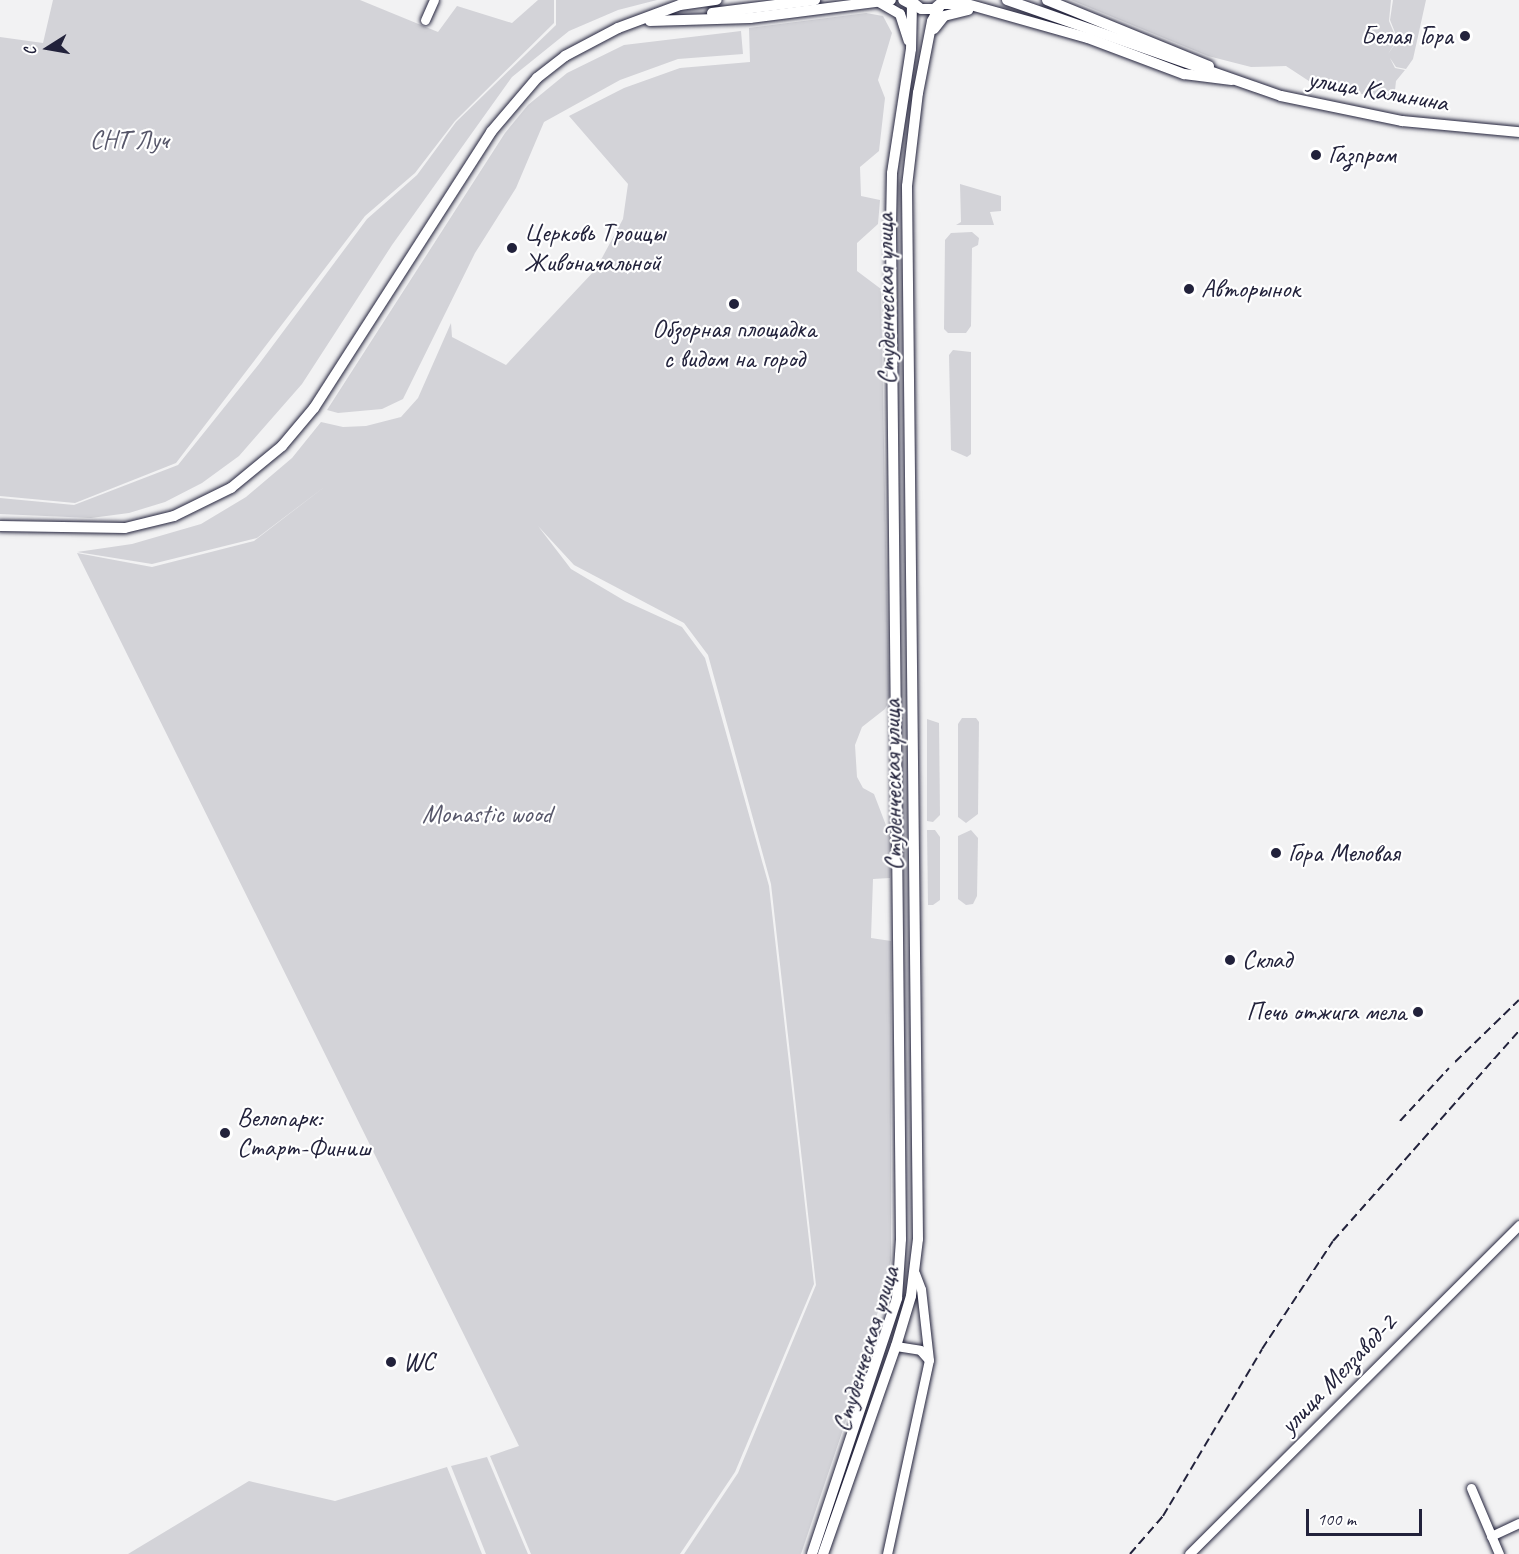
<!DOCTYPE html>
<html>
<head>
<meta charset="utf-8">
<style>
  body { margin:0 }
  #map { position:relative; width:1519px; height:1554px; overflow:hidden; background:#f2f2f3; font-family:Caveat,sans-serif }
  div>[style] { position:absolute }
  .green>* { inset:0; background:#d3d3d8 }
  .roads { filter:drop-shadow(0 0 2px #22223b) drop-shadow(0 0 2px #22223b) }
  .minor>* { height:9px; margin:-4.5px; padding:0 4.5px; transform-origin:4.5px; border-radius:4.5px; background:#fff }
  .major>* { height:10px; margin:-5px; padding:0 5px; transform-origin:5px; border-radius:5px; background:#fff }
  .rail>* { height:2px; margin-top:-1px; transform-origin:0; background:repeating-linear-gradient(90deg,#22223b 0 9px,transparent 0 13.5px) }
  .dots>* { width:16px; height:16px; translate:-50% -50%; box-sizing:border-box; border:3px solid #fff; border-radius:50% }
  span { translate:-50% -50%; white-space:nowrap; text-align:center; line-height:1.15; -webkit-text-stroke:4.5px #fff; paint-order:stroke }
  .poi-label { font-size:26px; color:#22223b }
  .right { translate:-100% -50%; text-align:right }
  .left { translate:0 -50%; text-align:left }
  .street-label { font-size:26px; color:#22223b }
  .park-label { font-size:26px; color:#57576a }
  .north { position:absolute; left:18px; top:18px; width:60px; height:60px; -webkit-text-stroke:4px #fff; paint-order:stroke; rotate:259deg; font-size:16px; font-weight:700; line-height:24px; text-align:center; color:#22223b }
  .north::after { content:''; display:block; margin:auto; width:21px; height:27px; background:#22223b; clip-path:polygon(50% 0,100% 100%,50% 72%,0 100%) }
  .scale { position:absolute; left:1306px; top:1509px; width:116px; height:27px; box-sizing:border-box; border:3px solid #22223b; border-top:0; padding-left:8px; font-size:18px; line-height:21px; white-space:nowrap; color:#22223b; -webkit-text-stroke:4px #fff; paint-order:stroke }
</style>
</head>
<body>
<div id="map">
  <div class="green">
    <i style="clip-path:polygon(53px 0,360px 0,438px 32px,457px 6px,512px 23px,538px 0,554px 0,554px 23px,455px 121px,415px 173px,365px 216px,176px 463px,75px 503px,0 496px,0 37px,43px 43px)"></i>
    <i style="clip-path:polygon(556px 0,657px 0,618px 10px,569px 31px,512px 77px,392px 245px,302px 384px,239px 456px,202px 483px,165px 502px,129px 513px,91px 518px,0 514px,0 498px,74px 505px,178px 465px,259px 364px,367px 219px,417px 175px,456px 122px,556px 25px)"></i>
    <i style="clip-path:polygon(1071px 0,1391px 0,1389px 21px,1397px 40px,1388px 54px,1398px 40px,1390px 20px,1393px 0,1426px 0,1413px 59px,1406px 69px,1396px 67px,1390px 58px,1395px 68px,1405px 70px,1396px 81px,1394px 100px,1315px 85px,1286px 66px,1251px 67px,1208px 56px)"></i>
    <i style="clip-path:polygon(866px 13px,883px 16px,892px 33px,878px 80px,885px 98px,879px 151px,860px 167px,861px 196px,880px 200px,878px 224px,857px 243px,857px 271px,881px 289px,889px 701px,885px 709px,862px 727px,855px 745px,857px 777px,863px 788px,874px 794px,892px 841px,890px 878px,873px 879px,871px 938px,891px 941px,891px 1260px,863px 1370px,801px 1554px,684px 1554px,738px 1473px,816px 1285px,771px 884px,708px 655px,684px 623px,574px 565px,538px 526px,571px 569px,625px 601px,682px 627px,705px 658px,769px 886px,814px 1284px,735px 1472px,680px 1554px,531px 1554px,490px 1456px,519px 1446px,77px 553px,152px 567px,254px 541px,327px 485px,257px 538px,152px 564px,77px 552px,132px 544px,201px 524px,246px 497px,292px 458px,321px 422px,343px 427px,366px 426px,401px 417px,418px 398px,451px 323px,452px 337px,506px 365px,596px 269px,623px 219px,628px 184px,569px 116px,624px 88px,680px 68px,750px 62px,749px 28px)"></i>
    <i style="clip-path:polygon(741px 31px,743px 54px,678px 59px,620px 80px,544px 122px,516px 188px,475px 253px,403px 399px,382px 409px,338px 413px,327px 410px,505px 133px,528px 105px,567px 73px,624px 45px)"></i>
    <i style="clip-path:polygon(960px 184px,1001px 196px,1001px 211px,990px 212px,994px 225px,956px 225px,961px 222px)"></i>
    <i style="clip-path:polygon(951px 233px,972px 232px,979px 238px,978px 245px,972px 248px,971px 326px,966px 333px,948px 333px,944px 329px,945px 240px)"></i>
    <i style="clip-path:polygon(953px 350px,971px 352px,971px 454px,967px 457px,951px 450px,949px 355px)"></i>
    <i style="clip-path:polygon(962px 718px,976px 718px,979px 722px,978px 814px,966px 823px,958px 817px,958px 724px)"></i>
    <i style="clip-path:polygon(927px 719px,939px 723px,940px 815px,933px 822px,927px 821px)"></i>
    <i style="clip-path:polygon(927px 830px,935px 830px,940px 837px,940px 900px,933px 905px,928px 905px)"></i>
    <i style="clip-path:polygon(971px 830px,978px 838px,977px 896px,973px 904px,966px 905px,958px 899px,958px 836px)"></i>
    <i style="clip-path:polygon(487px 1457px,528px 1554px,486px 1554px,451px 1466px)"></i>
    <i style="clip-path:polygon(447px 1467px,482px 1554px,128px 1554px,249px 1481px,335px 1501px)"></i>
  </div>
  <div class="roads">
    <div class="minor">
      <i style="left:425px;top:20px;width:22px;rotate:-66deg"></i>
      <i style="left:896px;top:1346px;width:24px;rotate:9deg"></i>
      <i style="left:920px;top:1350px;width:13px;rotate:48deg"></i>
      <i style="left:1471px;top:1488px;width:72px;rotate:67deg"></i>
      <i style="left:1491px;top:1536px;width:31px;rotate:-25deg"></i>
      <i style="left:887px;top:1554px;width:198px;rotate:-77.8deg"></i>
      <i style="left:929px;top:1360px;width:71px;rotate:-96.4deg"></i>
      <i style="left:921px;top:1289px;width:17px;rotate:-111deg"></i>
      <i style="left:1189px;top:1554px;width:466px;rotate:-44.9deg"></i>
    </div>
    <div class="major">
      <i style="left:910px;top:0;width:14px;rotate:39deg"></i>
      <i style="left:921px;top:9px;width:13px"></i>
      <i style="left:934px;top:9px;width:11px;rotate:-41deg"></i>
      <i style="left:1007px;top:0;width:290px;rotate:19.3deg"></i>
      <i style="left:1281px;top:96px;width:124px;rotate:11.7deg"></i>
      <i style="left:1402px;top:121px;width:118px;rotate:5.4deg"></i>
      <i style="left:1047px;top:0;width:175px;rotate:22.2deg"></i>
      <i style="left:879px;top:2px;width:24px;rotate:30deg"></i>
      <i style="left:900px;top:14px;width:28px;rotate:72deg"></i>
      <i style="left:712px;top:13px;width:104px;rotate:-7.2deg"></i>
      <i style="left:650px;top:21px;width:100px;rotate:-1.7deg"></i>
      <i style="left:750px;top:18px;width:142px;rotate:-7.3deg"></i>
      <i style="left:934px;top:29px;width:16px;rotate:-52deg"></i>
      <i style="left:944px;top:16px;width:25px;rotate:-14deg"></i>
      <i style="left:0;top:526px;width:125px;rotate:0.9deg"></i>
      <i style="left:125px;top:528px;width:50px;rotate:-13.8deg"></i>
      <i style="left:174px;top:516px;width:64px;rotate:-26.2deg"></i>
      <i style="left:231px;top:488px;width:66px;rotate:-39.5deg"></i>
      <i style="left:282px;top:446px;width:50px;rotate:-49.9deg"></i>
      <i style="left:314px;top:408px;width:328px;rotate:-57.3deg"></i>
      <i style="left:491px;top:132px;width:71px;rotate:-49.6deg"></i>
      <i style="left:537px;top:78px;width:36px;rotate:-38deg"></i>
      <i style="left:565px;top:56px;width:60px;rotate:-27.8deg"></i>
      <i style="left:618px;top:28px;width:66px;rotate:-20.4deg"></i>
      <i style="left:680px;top:5px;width:37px;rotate:-8deg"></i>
      <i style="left:812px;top:1554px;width:270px;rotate:-71.6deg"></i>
      <i style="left:897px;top:1298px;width:59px;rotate:-86.1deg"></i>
      <i style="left:901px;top:1239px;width:1013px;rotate:-90.57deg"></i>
      <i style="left:891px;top:226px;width:53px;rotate:-88.9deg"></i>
      <i style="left:892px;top:173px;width:125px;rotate:-81.3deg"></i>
      <i style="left:911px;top:49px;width:44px;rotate:-88.7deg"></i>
      <i style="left:912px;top:5px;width:10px;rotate:-151deg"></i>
      <i style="left:823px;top:1554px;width:220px;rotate:-70.7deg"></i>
      <i style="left:896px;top:1346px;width:52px;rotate:-73.3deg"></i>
      <i style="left:911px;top:1296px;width:57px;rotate:-83deg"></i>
      <i style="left:918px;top:1239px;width:1053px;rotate:-90.6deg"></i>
      <i style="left:907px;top:186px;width:94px;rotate:-83.3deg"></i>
      <i style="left:918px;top:93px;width:73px;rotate:-79deg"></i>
      <i style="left:932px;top:21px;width:19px;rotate:-62deg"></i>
      <i style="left:941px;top:4px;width:26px"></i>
      <i style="left:967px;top:4px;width:126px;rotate:15.7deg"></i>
      <i style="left:1088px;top:38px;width:103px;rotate:20.6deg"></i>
      <i style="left:1184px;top:74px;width:48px;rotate:7.1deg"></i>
    </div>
  </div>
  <div class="rail">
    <i style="left:1455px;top:1062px;width:89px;rotate:-44.1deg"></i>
    <i style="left:1400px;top:1121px;width:72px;rotate:-47.2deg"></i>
    <i style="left:1130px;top:1554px;width:50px;rotate:-49deg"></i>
    <i style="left:1163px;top:1516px;width:194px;rotate:-59.3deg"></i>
    <i style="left:1262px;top:1349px;width:129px;rotate:-56.7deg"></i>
    <i style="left:1333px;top:1241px;width:281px;rotate:-48.5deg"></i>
  </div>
  <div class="dots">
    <i style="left:1465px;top:36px;background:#22223b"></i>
    <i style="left:1316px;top:155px;background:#22223b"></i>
    <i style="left:512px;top:248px;background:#22223b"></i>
    <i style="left:1189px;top:289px;background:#22223b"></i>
    <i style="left:734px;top:304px;background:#22223b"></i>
    <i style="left:1276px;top:853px;background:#22223b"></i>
    <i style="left:1230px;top:960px;background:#22223b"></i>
    <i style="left:1418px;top:1012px;background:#22223b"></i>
    <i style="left:225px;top:1133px;background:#22223b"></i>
    <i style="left:391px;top:1362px;background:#22223b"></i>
  </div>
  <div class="poi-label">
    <span class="right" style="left:1453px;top:36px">Белая Гора</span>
    <span class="left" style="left:1328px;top:155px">Газпром</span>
    <span class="left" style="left:524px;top:248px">Церковь Троицы<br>Живоначальной</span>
    <span class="left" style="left:1201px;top:289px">Авторынок</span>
    <span style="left:734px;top:344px">Обзорная площадка<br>с видом на город</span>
    <span class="left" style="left:1288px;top:853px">Гора Меловая</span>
    <span class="left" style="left:1242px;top:960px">Склад</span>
    <span class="right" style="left:1406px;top:1012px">Печь отжига мела</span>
    <span class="left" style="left:237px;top:1133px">Велопарк:<br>Старт-Финиш</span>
    <span class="left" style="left:403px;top:1362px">WC</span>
  </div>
  <div class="street-label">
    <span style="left:1378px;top:91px;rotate:10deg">улица Калинина</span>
    <span style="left:886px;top:299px;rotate:-91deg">Студенческая улица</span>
    <span style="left:893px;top:785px;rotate:-91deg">Студенческая улица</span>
    <span style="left:866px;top:1349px;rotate:-73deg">Студенческая улица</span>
    <span style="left:1338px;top:1374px;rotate:-46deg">улица Мелзавод-2</span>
  </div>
  <div class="park-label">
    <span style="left:129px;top:140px">СНТ Луч</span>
    <span style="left:487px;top:814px">Monastic wood</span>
  </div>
  <div class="north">С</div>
  <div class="scale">100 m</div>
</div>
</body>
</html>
